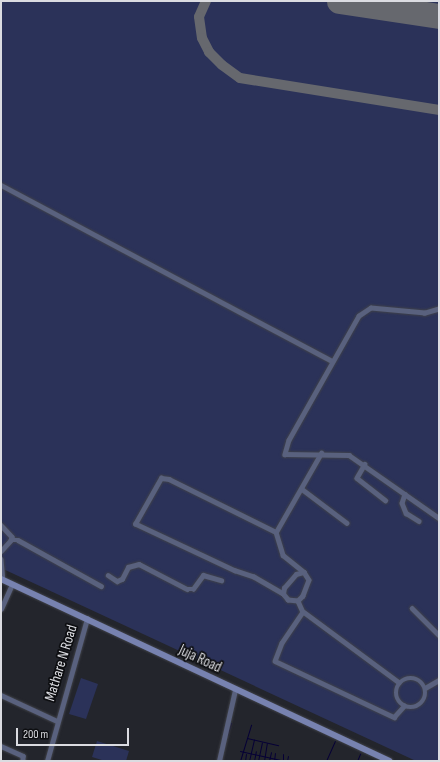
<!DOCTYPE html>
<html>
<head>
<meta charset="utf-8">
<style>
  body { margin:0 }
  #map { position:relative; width:440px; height:762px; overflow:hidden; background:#23252c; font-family:"Sofia Sans Condensed",sans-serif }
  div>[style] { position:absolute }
  .green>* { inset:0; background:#2b3259 }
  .stream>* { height:1px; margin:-0.5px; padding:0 0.5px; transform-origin:0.5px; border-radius:0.5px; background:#060036 }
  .taxiway>* { height:10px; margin:-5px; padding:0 5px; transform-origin:5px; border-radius:5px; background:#66686e }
  .runway>* { height:25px; margin:-12.5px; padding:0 12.5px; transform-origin:12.5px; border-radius:12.5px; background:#66686e }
  .roads { filter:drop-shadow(0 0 1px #404249) drop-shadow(0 0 1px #404249) }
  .minor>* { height:4.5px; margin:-2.25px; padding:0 2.25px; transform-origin:2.25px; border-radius:2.25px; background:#59617e }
  .minor>.ring { margin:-2.25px; padding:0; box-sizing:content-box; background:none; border:4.5px solid #59617e; border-radius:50% }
  .secondary>* { height:6px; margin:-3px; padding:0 3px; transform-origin:3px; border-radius:3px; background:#7782b0 }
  span { translate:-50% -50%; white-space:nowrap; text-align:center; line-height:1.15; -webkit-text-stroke:3.5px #0d0e11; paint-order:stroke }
  .street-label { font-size:15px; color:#dbdce1 }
  .frame { position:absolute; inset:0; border:2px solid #dbdce1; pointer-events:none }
  .scale { position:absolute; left:16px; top:728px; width:113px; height:18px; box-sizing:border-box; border:2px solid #dbdce1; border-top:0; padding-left:5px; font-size:12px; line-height:14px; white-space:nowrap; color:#dbdce1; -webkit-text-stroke:3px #0d0e11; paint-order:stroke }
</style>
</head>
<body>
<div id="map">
  <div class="green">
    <i style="clip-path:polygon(1px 1px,439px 1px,439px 761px,416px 761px,1px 568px)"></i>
    <i style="clip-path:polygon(81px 678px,98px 684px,86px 719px,69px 714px)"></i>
    <i style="clip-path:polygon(97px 741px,129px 751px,126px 761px,105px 761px,92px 757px)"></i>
  </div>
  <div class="stream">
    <i style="left:227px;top:736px;width:14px;rotate:-73deg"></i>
    <i style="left:247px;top:738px;width:32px;rotate:13deg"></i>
    <i style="left:240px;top:751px;width:46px;rotate:12.5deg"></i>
    <i style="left:240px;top:761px;width:38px;rotate:-73deg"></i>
    <i style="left:245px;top:761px;width:7px;rotate:-82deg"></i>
    <i style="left:249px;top:761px;width:22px;rotate:-77deg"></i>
    <i style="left:254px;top:761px;width:10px;rotate:-79deg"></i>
    <i style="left:258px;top:761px;width:19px;rotate:-78deg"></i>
    <i style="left:264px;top:761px;width:18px;rotate:-81deg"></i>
    <i style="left:269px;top:761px;width:9px;rotate:-77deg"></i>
    <i style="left:274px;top:761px;width:8px;rotate:-83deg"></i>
    <i style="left:283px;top:761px;width:7px;rotate:-90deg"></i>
    <i style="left:287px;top:761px;width:5px;rotate:-79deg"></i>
    <i style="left:326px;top:761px;width:22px;rotate:-66deg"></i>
    <i style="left:357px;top:761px;width:8px;rotate:-67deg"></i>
  </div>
  <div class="taxiway">
    <i style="left:206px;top:1px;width:17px;rotate:114deg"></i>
    <i style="left:199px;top:17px;width:21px;rotate:82deg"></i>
    <i style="left:202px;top:38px;width:16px;rotate:63deg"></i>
    <i style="left:209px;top:52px;width:18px;rotate:45deg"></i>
    <i style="left:222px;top:65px;width:22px;rotate:36deg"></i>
    <i style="left:240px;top:78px;width:202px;rotate:9.1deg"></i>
  </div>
  <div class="runway">
    <i style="left:339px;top:1px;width:101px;rotate:8.5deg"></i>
  </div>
  <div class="roads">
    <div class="minor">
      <i style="left:1px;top:185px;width:375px;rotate:28deg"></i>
      <i style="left:439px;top:309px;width:15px;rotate:164deg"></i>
      <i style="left:425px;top:313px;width:54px;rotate:-174.7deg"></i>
      <i style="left:371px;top:308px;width:14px;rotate:146deg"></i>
      <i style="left:359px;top:316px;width:142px;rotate:119.4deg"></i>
      <i style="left:289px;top:440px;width:15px;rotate:106deg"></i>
      <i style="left:285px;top:454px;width:64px;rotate:0.9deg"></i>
      <i style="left:349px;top:455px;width:110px;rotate:35deg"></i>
      <i style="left:365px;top:464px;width:16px;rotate:120deg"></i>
      <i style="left:357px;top:478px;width:36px;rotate:38deg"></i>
      <i style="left:302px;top:489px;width:56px;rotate:37.1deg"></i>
      <i style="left:405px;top:494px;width:9px;rotate:108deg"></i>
      <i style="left:402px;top:503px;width:11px;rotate:68deg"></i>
      <i style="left:406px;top:513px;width:15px;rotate:32deg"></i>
      <i style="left:1px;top:525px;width:16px;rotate:47deg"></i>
      <i style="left:12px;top:537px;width:3px;rotate:108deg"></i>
      <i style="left:276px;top:532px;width:91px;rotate:-60.3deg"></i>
      <i style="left:1px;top:551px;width:15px;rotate:-48deg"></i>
      <i style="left:11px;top:540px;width:7px"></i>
      <i style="left:18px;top:540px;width:95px;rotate:29deg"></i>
      <i style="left:1px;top:559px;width:21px;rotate:85deg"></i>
      <i style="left:304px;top:572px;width:9px;rotate:58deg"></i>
      <i style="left:309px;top:580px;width:17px;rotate:111deg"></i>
      <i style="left:303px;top:596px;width:7px;rotate:135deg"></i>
      <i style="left:298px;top:601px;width:10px;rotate:-174deg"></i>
      <i style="left:288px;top:600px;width:8px;rotate:-130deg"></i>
      <i style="left:283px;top:594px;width:6px;rotate:-81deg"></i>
      <i style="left:284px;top:588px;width:18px;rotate:-49deg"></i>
      <i style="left:296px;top:574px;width:8px;rotate:-14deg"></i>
      <i style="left:108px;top:575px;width:11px;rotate:34deg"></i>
      <i style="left:117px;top:581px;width:5px;rotate:-22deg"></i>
      <i style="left:122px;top:579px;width:13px;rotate:-63deg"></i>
      <i style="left:128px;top:567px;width:11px;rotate:-15deg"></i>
      <i style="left:139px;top:564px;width:54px;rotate:27.5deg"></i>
      <i style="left:187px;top:589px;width:6px"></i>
      <i style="left:193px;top:589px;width:17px;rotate:-54deg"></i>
      <i style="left:203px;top:575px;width:19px;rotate:16deg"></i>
      <i style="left:283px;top:594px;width:34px;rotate:-150deg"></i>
      <i style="left:254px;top:577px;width:20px;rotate:-162deg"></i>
      <i style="left:235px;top:571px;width:110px;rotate:-154.8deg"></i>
      <i style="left:135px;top:524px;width:53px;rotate:-60.5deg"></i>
      <i style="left:161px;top:478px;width:8px;rotate:7deg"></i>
      <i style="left:169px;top:479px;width:119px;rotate:26.4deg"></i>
      <i style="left:276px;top:532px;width:24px;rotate:73deg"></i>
      <i style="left:283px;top:555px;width:27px;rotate:39deg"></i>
      <i style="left:298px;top:601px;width:12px;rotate:66deg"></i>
      <i style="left:412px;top:608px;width:38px;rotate:45deg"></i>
      <i style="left:1px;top:609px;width:27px;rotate:-66deg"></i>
      <i class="ring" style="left:396px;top:678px;width:25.5px;height:25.5px"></i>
      <i style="left:399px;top:683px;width:119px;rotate:-143.5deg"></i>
      <i style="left:303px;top:612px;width:37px;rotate:124deg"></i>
      <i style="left:282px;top:643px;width:19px;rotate:111deg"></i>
      <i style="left:275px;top:661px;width:132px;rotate:25.2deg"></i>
      <i style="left:394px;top:717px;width:15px;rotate:-48deg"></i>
      <i style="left:425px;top:688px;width:16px;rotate:-30deg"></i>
      <i style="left:1px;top:695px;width:62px;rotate:24.9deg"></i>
      <i style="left:1px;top:746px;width:24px;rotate:24deg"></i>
      <i style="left:23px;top:756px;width:5px;rotate:90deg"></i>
      <i style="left:47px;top:761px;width:148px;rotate:-74.3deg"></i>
      <i style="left:219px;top:761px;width:73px;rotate:-77.3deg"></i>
    </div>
    <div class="secondary">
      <i style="left:1px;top:579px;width:429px;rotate:25.1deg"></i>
    </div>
  </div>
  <div class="street-label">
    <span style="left:200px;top:659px;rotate:25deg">Juja Road</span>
    <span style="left:61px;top:663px;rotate:-73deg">Mathare N Road</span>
  </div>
  <div class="frame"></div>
  <div class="scale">200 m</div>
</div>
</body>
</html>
